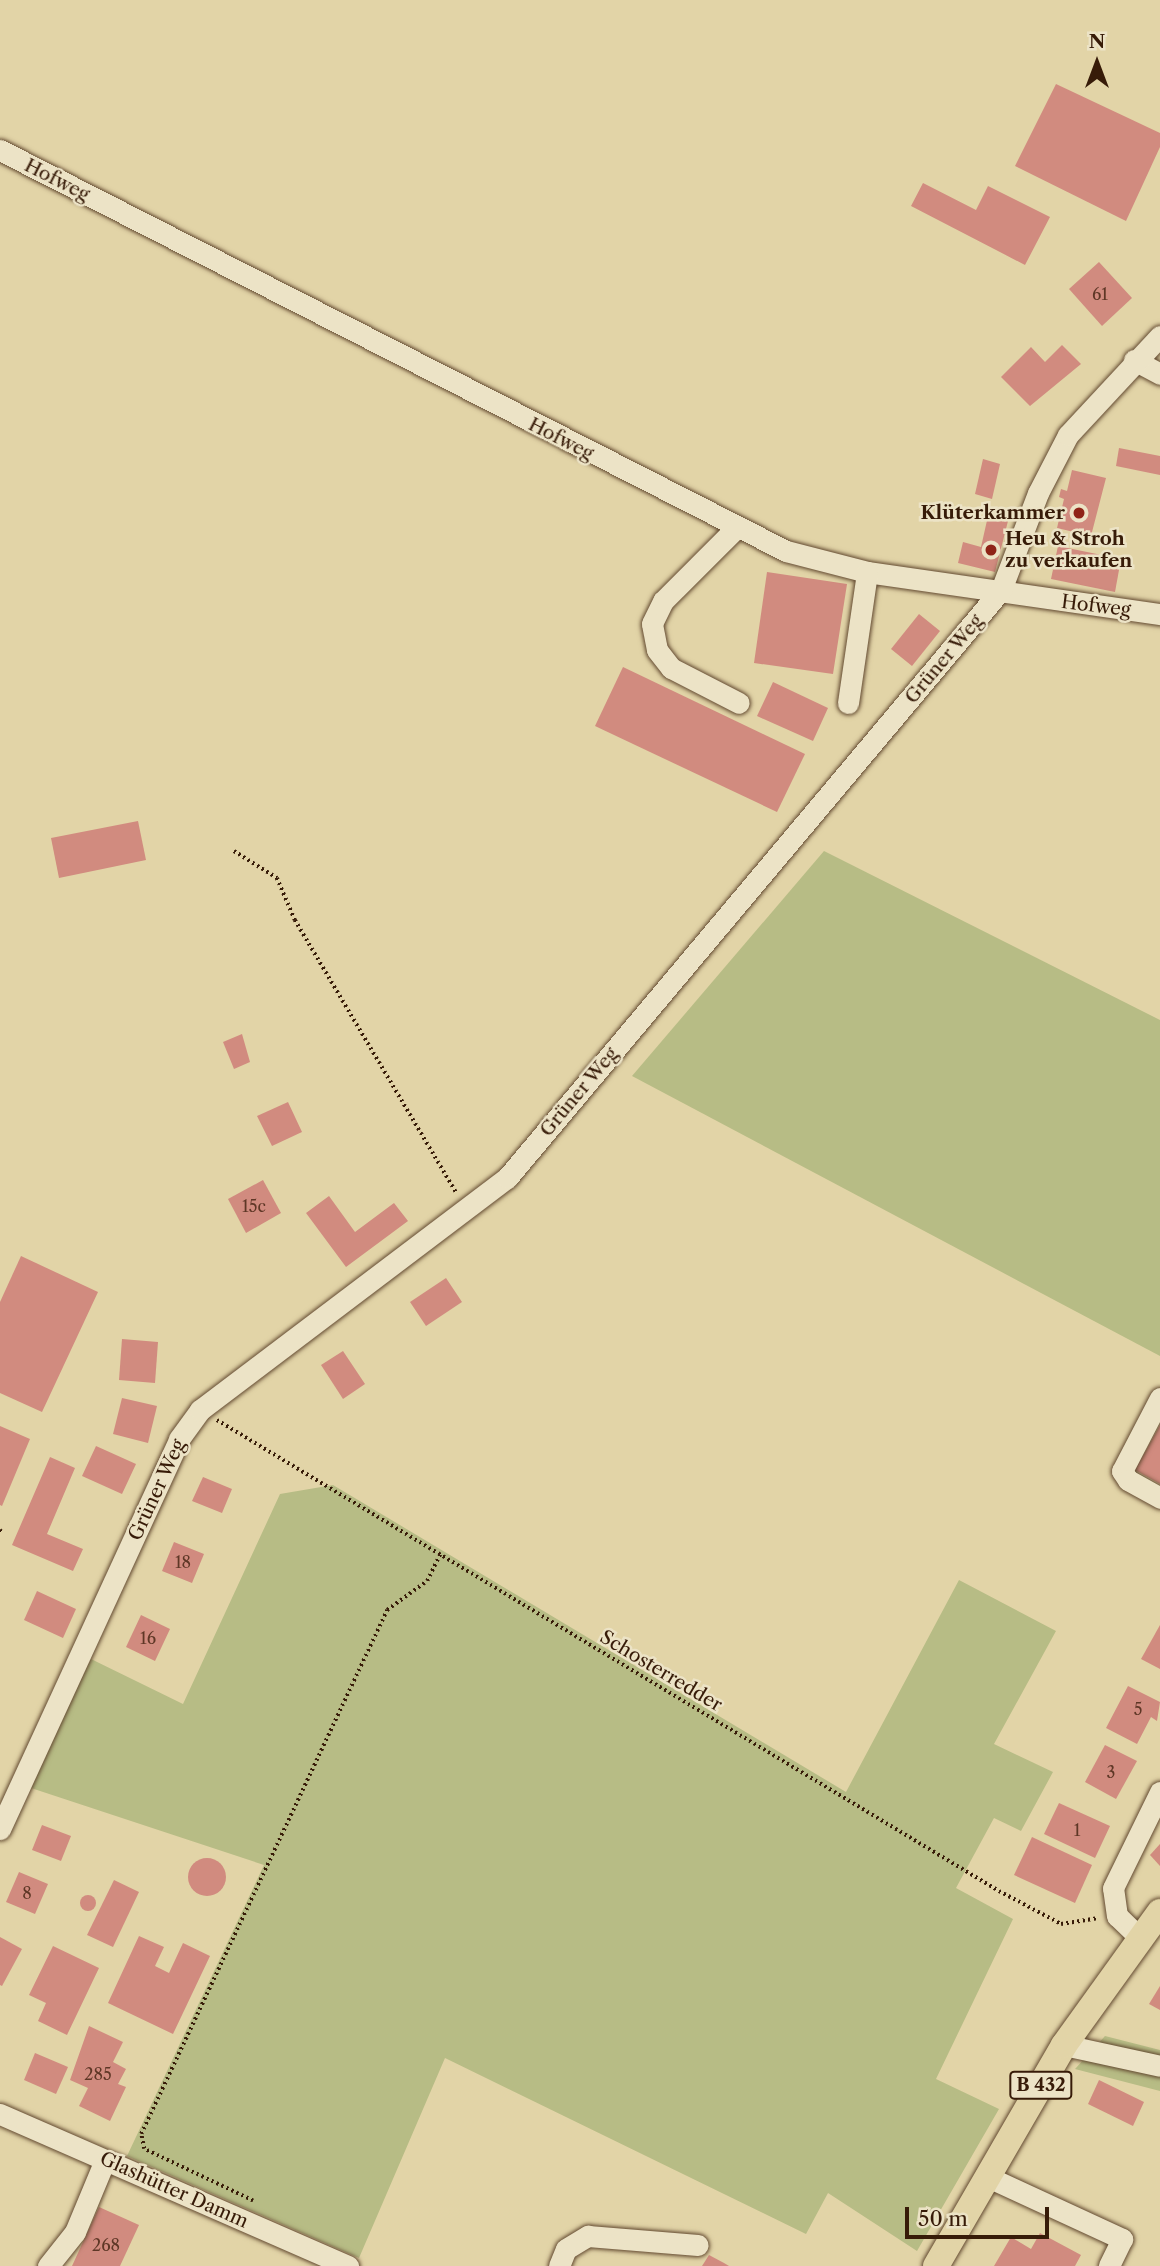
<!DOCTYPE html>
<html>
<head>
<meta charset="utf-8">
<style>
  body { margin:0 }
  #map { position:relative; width:1160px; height:2266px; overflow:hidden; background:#e2d4a7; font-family:"Libre Caslon Text",serif }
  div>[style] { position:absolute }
  .green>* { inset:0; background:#b7bc85 }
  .building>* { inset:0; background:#d18b7f }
  .round { border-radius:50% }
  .path>* { height:3.5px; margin-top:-1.75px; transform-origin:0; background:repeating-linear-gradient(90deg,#371b08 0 2px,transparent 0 5.5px) }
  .roads { filter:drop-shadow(0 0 2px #624930) drop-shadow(0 0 2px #624930) }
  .minor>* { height:21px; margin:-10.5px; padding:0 10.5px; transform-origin:10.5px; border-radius:10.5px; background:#ece3c6 }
  .major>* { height:26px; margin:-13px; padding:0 13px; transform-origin:13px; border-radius:13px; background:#e2d4a7 }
  .dots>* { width:19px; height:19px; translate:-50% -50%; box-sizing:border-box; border:4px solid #ece3c6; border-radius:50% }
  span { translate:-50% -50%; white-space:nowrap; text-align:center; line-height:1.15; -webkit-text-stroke:5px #ece3c6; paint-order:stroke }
  .number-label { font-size:16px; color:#5e3726 }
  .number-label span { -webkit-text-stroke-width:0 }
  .shield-label span { padding:2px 5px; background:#ece3c6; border:2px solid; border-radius:5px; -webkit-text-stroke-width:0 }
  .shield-label { font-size:18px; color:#371b08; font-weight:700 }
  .street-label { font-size:19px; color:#371b08 }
  .poi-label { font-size:19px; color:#371b08; font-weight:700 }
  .right { translate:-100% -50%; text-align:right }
  .left { translate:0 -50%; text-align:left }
  .north { position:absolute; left:1062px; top:28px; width:70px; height:70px; -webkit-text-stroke:5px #ece3c6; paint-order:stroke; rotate:0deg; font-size:19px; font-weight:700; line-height:28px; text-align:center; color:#371b08 }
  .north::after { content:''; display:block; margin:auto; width:24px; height:32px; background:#371b08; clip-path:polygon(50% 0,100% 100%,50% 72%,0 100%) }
  .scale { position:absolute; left:905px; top:2207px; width:144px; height:32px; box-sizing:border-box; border:4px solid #371b08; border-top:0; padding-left:9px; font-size:21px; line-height:24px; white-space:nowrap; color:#371b08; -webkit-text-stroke:5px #ece3c6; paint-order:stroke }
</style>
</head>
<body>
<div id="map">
  <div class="green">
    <i style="clip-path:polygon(824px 851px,1160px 1020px,1160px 1356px,632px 1076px)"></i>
    <i style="clip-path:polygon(333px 1485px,846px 1792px,959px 1580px,1056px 1631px,994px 1744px,1053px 1772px,1021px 1831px,994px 1818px,956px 1888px,1013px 1919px,936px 2079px,999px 2109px,917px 2251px,828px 2193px,806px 2234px,445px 2058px,359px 2258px,127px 2156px,264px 1865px,28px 1787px,91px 1659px,183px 1704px,280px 1494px)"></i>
    <i style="clip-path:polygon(1105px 2036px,1160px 2050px,1160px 2091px,1075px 2069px)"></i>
  </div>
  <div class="building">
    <i style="clip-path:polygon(1056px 84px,1160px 133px,1160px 147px,1126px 221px,1015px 166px)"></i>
    <i style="clip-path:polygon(923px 183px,976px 210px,988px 186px,1050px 217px,1025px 265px,911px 206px)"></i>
    <i style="clip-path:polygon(1099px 262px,1132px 298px,1102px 326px,1069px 289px)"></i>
    <i style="clip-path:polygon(1062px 345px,1081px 364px,1030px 406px,1001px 377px,1031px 347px,1045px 362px)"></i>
    <i style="clip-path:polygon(1119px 448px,1160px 456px,1160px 475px,1116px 466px)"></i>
    <i style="clip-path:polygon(983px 459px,1000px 464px,992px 499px,975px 494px)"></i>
    <i style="clip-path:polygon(1072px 470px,1106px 478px,1091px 536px,1057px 528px,1064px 499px,1059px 497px,1061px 489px,1067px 491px)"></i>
    <i style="clip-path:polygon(988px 516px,1008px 521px,995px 572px,958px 563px,963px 542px,981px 547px)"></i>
    <i style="clip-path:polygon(1058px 546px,1121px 559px,1115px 592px,1051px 579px)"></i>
    <i style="clip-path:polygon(767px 572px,847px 584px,833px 674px,754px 663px)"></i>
    <i style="clip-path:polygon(919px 614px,940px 631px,912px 666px,891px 649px)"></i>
    <i style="clip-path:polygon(623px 667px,805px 754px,777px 812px,595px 726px)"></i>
    <i style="clip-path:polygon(773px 682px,828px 708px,813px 741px,757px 716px)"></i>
    <i style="clip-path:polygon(138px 821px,146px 860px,59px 878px,51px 838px)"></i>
    <i style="clip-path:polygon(242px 1034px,250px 1062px,234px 1069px,223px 1042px)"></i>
    <i style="clip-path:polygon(288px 1102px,302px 1132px,272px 1146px,257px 1116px)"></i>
    <i style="clip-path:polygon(263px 1180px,281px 1213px,246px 1233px,228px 1199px)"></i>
    <i style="clip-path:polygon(329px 1196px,355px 1232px,394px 1203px,408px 1221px,346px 1267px,306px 1213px)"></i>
    <i style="clip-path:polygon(21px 1256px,98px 1292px,42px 1412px,0 1393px,0 1302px)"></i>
    <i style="clip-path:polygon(446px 1278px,462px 1302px,426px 1326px,410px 1302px)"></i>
    <i style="clip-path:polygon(122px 1339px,158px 1342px,155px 1383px,119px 1380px)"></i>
    <i style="clip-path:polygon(343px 1351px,365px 1384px,343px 1399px,321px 1365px)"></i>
    <i style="clip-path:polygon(122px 1398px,157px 1406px,148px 1443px,113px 1434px)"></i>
    <i style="clip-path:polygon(1160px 1425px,1160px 1484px,1135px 1470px)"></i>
    <i style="clip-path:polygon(0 1426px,30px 1439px,2px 1506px,0 1505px)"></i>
    <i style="clip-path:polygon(96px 1446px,136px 1464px,122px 1494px,82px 1476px)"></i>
    <i style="clip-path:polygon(50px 1457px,75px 1468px,47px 1534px,83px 1549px,73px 1571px,12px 1545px)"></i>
    <i style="clip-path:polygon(203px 1477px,232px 1489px,222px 1513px,192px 1501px)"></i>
    <i style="clip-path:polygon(174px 1542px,204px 1554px,192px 1583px,162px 1571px)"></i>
    <i style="clip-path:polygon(37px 1591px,76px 1609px,63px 1638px,24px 1620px)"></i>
    <i style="clip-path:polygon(141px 1615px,170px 1629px,155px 1661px,126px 1647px)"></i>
    <i style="clip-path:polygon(1160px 1625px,1160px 1669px,1141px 1659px)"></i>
    <i style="clip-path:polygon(1128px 1686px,1160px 1702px,1157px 1721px,1151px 1717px,1137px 1744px,1106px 1728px)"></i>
    <i style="clip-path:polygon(1105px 1745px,1137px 1761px,1116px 1799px,1085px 1782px)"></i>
    <i style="clip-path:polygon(1059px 1803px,1110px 1826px,1095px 1858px,1044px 1834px)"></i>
    <i style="clip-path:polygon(42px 1825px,71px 1836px,61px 1861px,32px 1850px)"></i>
    <i style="clip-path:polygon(1032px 1837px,1092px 1865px,1075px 1903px,1014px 1875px)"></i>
    <i style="clip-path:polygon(1160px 1844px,1160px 1866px,1150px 1855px)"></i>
    <i class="round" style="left:188px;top:1858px;width:38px;height:38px"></i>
    <i style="clip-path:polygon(19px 1872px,48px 1884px,35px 1914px,6px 1902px)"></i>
    <i style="clip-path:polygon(114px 1880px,139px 1892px,113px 1947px,87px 1935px)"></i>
    <i class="round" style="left:80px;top:1895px;width:16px;height:16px"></i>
    <i style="clip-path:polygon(139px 1936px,164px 1947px,155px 1966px,169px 1973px,183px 1943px,210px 1956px,173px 2034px,108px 2003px)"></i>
    <i style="clip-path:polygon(0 1937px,22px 1949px,2px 1986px,0 1985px)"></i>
    <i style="clip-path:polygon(53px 1946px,99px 1968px,67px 2035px,38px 2021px,46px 2003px,29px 1995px)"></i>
    <i style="clip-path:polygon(1160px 1986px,1160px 2010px,1149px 2004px)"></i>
    <i style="clip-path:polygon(89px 2026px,123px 2042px,113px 2062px,126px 2069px,118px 2084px,126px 2087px,110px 2121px,79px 2106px,88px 2088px,70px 2080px)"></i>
    <i style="clip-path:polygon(35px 2053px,68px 2067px,56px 2094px,24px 2080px)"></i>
    <i style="clip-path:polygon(1099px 2080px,1144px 2102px,1133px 2126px,1088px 2104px)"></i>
    <i style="clip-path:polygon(99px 2207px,139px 2225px,120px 2266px,72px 2266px)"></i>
    <i style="clip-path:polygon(1040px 2233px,1081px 2255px,1075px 2266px,994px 2266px,1011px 2237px,1031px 2249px)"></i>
    <i style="clip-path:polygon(709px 2255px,724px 2263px,729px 2266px,702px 2266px)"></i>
  </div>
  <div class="path">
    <i style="left:234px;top:851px;width:51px;rotate:32.1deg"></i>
    <i style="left:277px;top:878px;width:46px;rotate:66.8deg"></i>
    <i style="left:295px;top:920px;width:318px;rotate:59.4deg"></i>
    <i style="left:217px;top:1420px;width:913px;rotate:31.06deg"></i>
    <i style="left:999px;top:1891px;width:70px;rotate:28deg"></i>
    <i style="left:1061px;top:1924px;width:38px;rotate:-9deg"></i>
    <i style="left:0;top:1530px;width:3px;rotate:45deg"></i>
    <i style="left:253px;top:2201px;width:121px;rotate:-154.5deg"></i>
    <i style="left:144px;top:2149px;width:15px;rotate:-101deg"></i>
    <i style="left:141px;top:2134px;width:579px;rotate:-64.85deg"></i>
    <i style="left:387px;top:1610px;width:49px;rotate:-35.9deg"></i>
    <i style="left:427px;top:1581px;width:30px;rotate:-64deg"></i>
  </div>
  <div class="roads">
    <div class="minor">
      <i style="left:0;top:150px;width:882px;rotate:27.03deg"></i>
      <i style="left:786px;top:551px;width:84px;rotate:14.5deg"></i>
      <i style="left:867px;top:572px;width:296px;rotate:8.2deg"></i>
      <i style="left:1134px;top:360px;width:30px;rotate:28deg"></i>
      <i style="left:736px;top:528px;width:103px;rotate:135deg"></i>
      <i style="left:663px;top:601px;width:25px;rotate:116deg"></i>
      <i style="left:652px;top:624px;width:26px;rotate:79deg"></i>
      <i style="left:657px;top:650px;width:23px;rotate:52deg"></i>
      <i style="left:671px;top:668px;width:76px;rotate:27.2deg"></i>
      <i style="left:848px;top:703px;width:132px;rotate:-81.7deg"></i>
      <i style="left:1160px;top:1398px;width:82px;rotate:117.5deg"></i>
      <i style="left:1122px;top:1471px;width:11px;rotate:56deg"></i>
      <i style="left:1128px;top:1480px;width:37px;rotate:29deg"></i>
      <i style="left:0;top:1829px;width:429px;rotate:-65.3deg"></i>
      <i style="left:179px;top:1439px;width:36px;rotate:-54deg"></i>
      <i style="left:200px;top:1410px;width:385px;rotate:-37.1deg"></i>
      <i style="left:507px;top:1178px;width:768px;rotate:-49.97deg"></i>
      <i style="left:1001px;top:590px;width:104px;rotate:-69.1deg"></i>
      <i style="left:1038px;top:493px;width:65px;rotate:-62.7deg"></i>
      <i style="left:1068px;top:435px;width:135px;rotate:-47.1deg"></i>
      <i style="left:1139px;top:1937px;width:30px;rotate:-136deg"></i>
      <i style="left:1117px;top:1916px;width:28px;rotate:-98deg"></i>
      <i style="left:1113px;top:1888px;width:107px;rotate:-63.9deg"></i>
      <i style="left:1064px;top:2045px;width:98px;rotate:12.3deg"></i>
      <i style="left:0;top:2114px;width:380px;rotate:23.6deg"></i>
      <i style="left:988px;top:2177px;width:148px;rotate:24.8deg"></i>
      <i style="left:1122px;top:2239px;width:30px;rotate:116deg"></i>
      <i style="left:48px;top:2266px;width:43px;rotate:-51.5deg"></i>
      <i style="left:75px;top:2232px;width:78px;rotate:-67.4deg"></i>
      <i style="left:559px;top:2266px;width:18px;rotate:-68deg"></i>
      <i style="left:566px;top:2249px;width:26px;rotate:-31deg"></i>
      <i style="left:588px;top:2236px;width:110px;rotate:4.7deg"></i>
    </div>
    <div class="major">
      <i style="left:936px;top:2266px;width:255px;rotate:-59.9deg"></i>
      <i style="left:1064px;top:2045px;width:164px;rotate:-54.2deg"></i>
    </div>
  </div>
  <div class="dots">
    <i style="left:1079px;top:513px;background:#8f2418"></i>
    <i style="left:991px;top:550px;background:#8f2418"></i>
  </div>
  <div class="number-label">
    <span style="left:1100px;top:294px">61</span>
    <span style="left:254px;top:1206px">15c</span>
    <span style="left:183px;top:1562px">18</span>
    <span style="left:148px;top:1638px">16</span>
    <span style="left:1138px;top:1709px">5</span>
    <span style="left:1111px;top:1772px">3</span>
    <span style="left:1077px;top:1830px">1</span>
    <span style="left:27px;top:1893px">8</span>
    <span style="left:98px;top:2074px">285</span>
    <span style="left:106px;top:2245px">268</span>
  </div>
  <div class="shield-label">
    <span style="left:1041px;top:2085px">B 432</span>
  </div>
  <div class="street-label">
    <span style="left:57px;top:180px;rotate:27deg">Hofweg</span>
    <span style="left:561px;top:439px;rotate:27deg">Hofweg</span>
    <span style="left:1096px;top:606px;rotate:7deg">Hofweg</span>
    <span style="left:944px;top:659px;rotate:-50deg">Grüner Weg</span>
    <span style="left:579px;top:1092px;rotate:-50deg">Grüner Weg</span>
    <span style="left:157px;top:1490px;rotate:-65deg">Grüner Weg</span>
    <span style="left:661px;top:1671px;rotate:31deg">Schosterredder</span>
    <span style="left:174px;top:2190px;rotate:24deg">Glashütter Damm</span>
  </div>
  <div class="poi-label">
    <span class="right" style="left:1065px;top:513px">Klüterkammer</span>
    <span class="left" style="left:1005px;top:550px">Heu &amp; Stroh<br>zu verkaufen</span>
  </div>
  <div class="north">N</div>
  <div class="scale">50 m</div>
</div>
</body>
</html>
